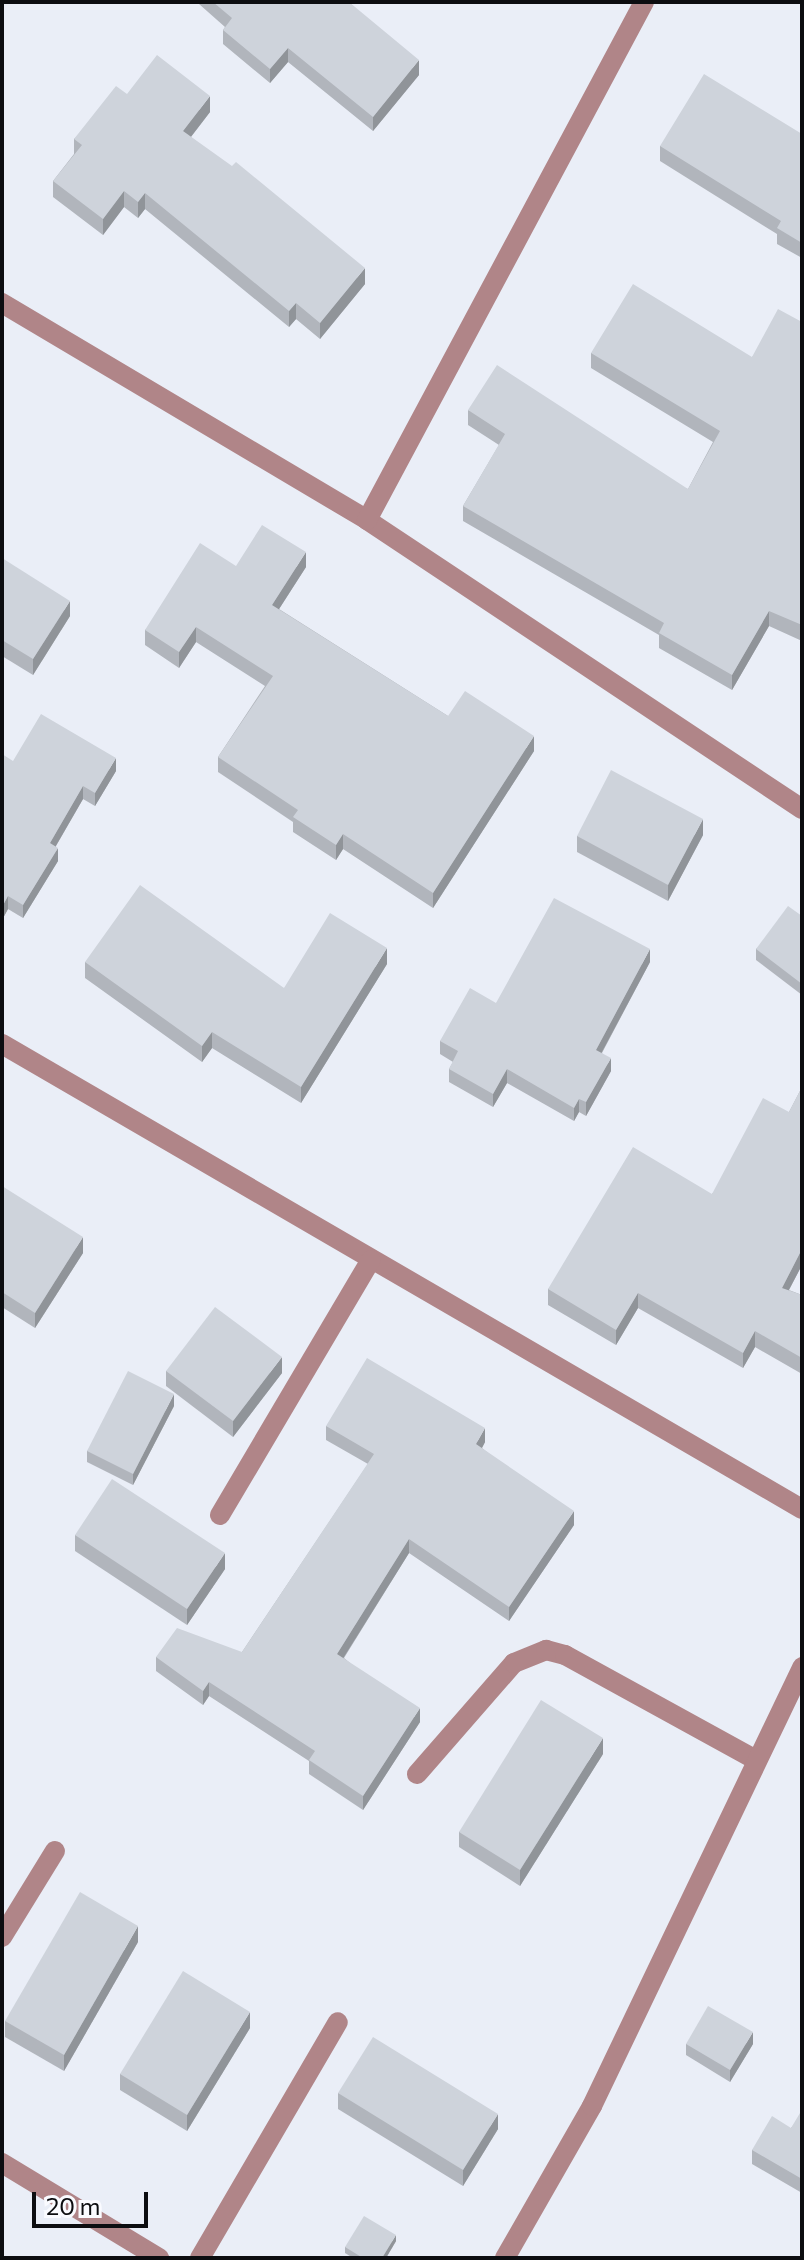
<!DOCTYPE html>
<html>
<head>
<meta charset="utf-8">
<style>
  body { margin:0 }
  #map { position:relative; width:804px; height:2260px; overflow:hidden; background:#eaeef7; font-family:Commissioner,sans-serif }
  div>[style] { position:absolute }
  .minor>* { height:20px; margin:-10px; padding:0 10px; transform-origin:10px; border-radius:10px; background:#b08588 }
  .wall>* { inset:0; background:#b1b5bc }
  .shaded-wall>* { inset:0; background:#909499 }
  .building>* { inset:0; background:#ced3db }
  span { translate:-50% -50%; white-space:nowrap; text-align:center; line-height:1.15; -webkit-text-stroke:7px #fafbff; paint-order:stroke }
  .frame { position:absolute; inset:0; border:4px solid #0c0d10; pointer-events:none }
  .scale { position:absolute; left:32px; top:2192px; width:116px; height:36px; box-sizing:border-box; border:4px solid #0c0d10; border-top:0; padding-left:10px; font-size:24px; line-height:28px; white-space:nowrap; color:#0c0d10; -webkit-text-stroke:6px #fafbff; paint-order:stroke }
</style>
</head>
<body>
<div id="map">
  <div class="minor">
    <i style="left:2px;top:303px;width:425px;rotate:30.7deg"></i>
    <i style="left:367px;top:520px;width:522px;rotate:33.6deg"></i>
    <i style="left:367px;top:520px;width:587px;rotate:-61.86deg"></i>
    <i style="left:2px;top:1044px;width:925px;rotate:30.17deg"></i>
    <i style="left:220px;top:1515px;width:296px;rotate:-59.4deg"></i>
    <i style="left:417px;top:1774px;width:147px;rotate:-48.9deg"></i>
    <i style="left:514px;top:1663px;width:35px;rotate:-22deg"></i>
    <i style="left:546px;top:1650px;width:20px;rotate:15deg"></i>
    <i style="left:565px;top:1655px;width:216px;rotate:28.8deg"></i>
    <i style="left:2px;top:1937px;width:101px;rotate:-58.4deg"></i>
    <i style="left:2px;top:2163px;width:184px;rotate:31.2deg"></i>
    <i style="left:200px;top:2258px;width:273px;rotate:-59.7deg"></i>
    <i style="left:505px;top:2258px;width:175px;rotate:-60.2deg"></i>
    <i style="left:592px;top:2106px;width:487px;rotate:-64.4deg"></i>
  </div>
  <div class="wall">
    <i style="clip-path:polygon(199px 2px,349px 2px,419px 75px,373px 131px,288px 62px,270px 83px,223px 44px,223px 30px,225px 27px,199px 4px)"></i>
    <i style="clip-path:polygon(127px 94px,210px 112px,191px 137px,365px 284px,320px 339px,296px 319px,289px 327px,145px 209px,138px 218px,124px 207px,103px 235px,53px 197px,53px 181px,74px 154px,74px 139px)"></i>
    <i style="clip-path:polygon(802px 134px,802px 258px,777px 244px,777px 234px,660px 161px,660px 146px)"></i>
    <i style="clip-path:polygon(802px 322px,802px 641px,769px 626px,732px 690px,659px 648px,659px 635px,463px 521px,463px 506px,499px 445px,468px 425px,468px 410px,688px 489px,713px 442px,591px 368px,591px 353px,752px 357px)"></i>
    <i style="clip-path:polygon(2px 558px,70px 616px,33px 675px,2px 656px)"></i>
    <i style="clip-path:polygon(236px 566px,306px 567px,279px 609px,448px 716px,534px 751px,433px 908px,343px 849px,336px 860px,293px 832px,293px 822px,218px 772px,218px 757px,265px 686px,196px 642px,179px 668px,145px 645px,145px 630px)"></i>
    <i style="clip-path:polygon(13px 761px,116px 771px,95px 806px,83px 799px,56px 846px,58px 861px,23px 918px,8px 909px,2px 920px)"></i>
    <i style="clip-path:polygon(703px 835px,668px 901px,577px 852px,577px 836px)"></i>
    <i style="clip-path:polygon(802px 916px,802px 995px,756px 960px,756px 949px)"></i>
    <i style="clip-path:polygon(85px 962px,284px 988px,387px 964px,301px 1103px,212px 1048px,202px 1062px,85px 978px)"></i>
    <i style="clip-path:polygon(650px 962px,602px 1053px,611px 1071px,586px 1116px,579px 1112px,574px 1121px,507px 1083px,493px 1107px,449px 1082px,449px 1069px,453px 1062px,440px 1054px,440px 1041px,496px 1003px)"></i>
    <i style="clip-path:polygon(802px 1087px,802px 1265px,789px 1290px,802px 1295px,802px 1374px,755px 1347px,743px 1368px,638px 1308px,616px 1345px,548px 1305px,548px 1289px,712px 1194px,789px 1112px)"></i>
    <i style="clip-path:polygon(2px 1186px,83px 1253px,35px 1328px,2px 1307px)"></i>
    <i style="clip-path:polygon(166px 1371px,282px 1373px,233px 1437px,166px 1386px)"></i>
    <i style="clip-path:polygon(174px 1406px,133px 1485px,87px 1462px,87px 1451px)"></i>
    <i style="clip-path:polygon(326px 1426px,485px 1442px,482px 1448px,574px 1525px,509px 1621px,409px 1553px,344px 1658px,420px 1722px,363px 1810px,309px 1774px,309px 1761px,209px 1696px,203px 1705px,156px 1671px,156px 1657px,242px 1652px,368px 1464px,326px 1440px)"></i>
    <i style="clip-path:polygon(75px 1535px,225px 1569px,187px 1625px,75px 1551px)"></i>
    <i style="clip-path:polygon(603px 1754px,520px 1886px,459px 1847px,459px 1832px)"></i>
    <i style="clip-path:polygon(138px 1942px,64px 2071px,5px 2037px,5px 2021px)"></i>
    <i style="clip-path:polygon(250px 2028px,187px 2131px,120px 2090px,120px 2074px)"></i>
    <i style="clip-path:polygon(686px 2044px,753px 2044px,730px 2082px,686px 2055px)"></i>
    <i style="clip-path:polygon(338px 2093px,498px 2129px,463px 2186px,338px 2109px)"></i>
    <i style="clip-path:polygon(802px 2115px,802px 2193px,752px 2164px,752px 2150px,791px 2128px)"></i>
    <i style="clip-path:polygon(396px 2241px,386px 2258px,353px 2258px,345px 2253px,345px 2247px)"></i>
  </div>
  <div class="shaded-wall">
    <i style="clip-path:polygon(288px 48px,288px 62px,270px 83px,270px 69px)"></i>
    <i style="clip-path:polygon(419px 60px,419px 75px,373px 131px,373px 117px)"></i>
    <i style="clip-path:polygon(210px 96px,210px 112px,183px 147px,183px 131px)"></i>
    <i style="clip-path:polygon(124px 191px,124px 207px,103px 235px,103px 219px)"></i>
    <i style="clip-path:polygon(145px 193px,145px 209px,138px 218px,138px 202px)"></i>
    <i style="clip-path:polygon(365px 268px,365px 284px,320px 339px,320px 323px)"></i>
    <i style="clip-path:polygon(296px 303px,296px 319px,289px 327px,289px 311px)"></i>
    <i style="clip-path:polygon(306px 552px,306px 567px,272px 620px,272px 605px)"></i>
    <i style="clip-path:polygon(70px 601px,70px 616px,33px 675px,33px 659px)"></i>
    <i style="clip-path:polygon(769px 611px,769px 626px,732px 690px,732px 675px)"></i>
    <i style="clip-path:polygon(196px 627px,196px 642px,179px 668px,179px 652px)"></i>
    <i style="clip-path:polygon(534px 736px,534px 751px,433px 908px,433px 893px)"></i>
    <i style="clip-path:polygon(116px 758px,116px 771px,95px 806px,95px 793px)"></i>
    <i style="clip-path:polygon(83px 786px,83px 799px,50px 856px,50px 843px)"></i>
    <i style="clip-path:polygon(703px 819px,703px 835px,668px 901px,668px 885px)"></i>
    <i style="clip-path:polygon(343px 834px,343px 849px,336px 860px,336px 845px)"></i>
    <i style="clip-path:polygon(58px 848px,58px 861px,23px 918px,23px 905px)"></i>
    <i style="clip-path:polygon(8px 896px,8px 909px,2px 920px,2px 907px)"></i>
    <i style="clip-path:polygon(387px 948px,387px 964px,301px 1103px,301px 1087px)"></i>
    <i style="clip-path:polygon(650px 949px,650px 962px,596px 1063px,596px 1050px)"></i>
    <i style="clip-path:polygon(212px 1032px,212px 1048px,202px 1062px,202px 1046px)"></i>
    <i style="clip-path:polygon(611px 1058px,611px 1071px,586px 1116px,586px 1102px)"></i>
    <i style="clip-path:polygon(507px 1069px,507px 1083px,493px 1107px,493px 1094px)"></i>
    <i style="clip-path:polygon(579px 1099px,579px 1112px,574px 1121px,574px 1108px)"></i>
    <i style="clip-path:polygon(83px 1237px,83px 1253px,35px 1328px,35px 1313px)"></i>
    <i style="clip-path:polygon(802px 1249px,802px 1265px,782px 1303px,782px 1288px)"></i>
    <i style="clip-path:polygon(638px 1293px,638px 1308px,616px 1345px,616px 1330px)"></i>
    <i style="clip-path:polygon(755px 1331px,755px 1347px,743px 1368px,743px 1353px)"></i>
    <i style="clip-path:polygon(282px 1357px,282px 1373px,233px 1437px,233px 1421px)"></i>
    <i style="clip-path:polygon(174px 1394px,174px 1406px,133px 1485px,133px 1474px)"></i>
    <i style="clip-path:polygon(485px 1428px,485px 1442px,476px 1459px,476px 1444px)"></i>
    <i style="clip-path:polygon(574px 1511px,574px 1525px,509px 1621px,509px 1607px)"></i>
    <i style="clip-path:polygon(409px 1539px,409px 1553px,337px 1668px,337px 1654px)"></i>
    <i style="clip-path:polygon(225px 1553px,225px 1569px,187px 1625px,187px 1609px)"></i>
    <i style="clip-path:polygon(209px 1682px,209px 1696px,203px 1705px,203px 1691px)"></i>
    <i style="clip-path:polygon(420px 1708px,420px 1722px,363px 1810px,363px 1796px)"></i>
    <i style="clip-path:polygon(603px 1738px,603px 1754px,520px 1886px,520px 1870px)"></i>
    <i style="clip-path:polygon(138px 1926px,138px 1942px,64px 2071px,64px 2055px)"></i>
    <i style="clip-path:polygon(250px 2012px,250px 2028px,187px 2131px,187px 2115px)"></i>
    <i style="clip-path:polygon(753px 2032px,753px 2044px,730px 2082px,730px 2070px)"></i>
    <i style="clip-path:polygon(498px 2114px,498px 2129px,463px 2186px,463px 2170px)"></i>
    <i style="clip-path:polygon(396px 2235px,396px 2241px,386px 2258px,382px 2258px)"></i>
  </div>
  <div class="building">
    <i style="clip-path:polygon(213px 2px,349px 2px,419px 60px,373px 117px,288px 48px,270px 69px,223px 30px,232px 18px)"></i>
    <i style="clip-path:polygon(157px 55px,210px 96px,183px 131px,232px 166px,236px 162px,365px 268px,320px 323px,296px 303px,289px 311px,145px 193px,138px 202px,124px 191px,103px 219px,53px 181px,82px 145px,74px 139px,116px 86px,127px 94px)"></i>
    <i style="clip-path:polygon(704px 74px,802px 134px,802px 243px,777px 228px,781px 221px,660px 146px)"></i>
    <i style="clip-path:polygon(633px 284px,752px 357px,778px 309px,802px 322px,802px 625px,769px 611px,732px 675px,659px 633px,664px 623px,463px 506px,505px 434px,468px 410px,497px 365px,688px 489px,720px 431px,591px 353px)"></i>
    <i style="clip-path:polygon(262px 525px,306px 552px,272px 605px,448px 716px,465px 691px,534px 736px,433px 893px,343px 834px,336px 845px,293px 817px,298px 810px,218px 757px,273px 676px,196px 627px,179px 652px,145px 630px,200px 543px,236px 566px)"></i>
    <i style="clip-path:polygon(2px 558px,70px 601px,33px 659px,2px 640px)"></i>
    <i style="clip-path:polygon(41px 714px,116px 758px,95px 793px,83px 786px,50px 843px,58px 848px,23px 905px,8px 896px,2px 907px,2px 754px,13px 761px)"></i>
    <i style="clip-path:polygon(611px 770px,703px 819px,668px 885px,577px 836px)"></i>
    <i style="clip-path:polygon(140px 885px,284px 988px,330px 913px,387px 948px,301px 1087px,212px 1032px,202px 1046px,85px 962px)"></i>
    <i style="clip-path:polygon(554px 898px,650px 949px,596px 1050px,611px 1058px,586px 1102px,579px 1099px,574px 1108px,507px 1069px,493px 1094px,449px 1069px,458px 1051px,440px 1041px,470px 988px,496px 1003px)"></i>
    <i style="clip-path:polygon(788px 906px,802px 916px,802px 984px,756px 949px)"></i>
    <i style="clip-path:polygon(802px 1087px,802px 1249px,782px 1288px,802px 1295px,802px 1358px,755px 1331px,743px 1353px,638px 1293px,616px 1330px,548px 1289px,633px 1147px,712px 1194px,763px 1098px,789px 1112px)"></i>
    <i style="clip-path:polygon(2px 1186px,83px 1237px,35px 1313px,2px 1292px)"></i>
    <i style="clip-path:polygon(215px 1307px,282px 1357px,233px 1421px,166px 1371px)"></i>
    <i style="clip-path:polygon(367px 1358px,485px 1428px,476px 1444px,574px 1511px,509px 1607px,409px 1539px,337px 1654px,420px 1708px,363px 1796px,309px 1760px,315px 1751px,209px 1682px,203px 1691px,156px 1657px,177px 1628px,242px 1652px,374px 1454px,326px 1426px)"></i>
    <i style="clip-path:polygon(128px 1371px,174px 1394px,133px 1474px,87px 1451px)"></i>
    <i style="clip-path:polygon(112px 1479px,225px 1553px,187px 1609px,75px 1535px)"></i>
    <i style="clip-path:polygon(541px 1700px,603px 1738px,520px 1870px,459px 1832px)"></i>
    <i style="clip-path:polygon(80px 1892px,138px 1926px,64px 2055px,5px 2021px)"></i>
    <i style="clip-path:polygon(183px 1971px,250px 2012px,187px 2115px,120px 2074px)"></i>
    <i style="clip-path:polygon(708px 2006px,753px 2032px,730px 2070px,686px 2044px)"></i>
    <i style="clip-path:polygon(373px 2037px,498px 2114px,463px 2170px,338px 2093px)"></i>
    <i style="clip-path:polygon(800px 2113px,802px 2115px,802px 2179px,752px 2150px,772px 2116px,791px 2128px)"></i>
    <i style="clip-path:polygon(364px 2216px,396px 2235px,382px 2258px,363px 2258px,345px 2247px)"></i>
  </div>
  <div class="frame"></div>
  <div class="scale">20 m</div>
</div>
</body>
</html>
